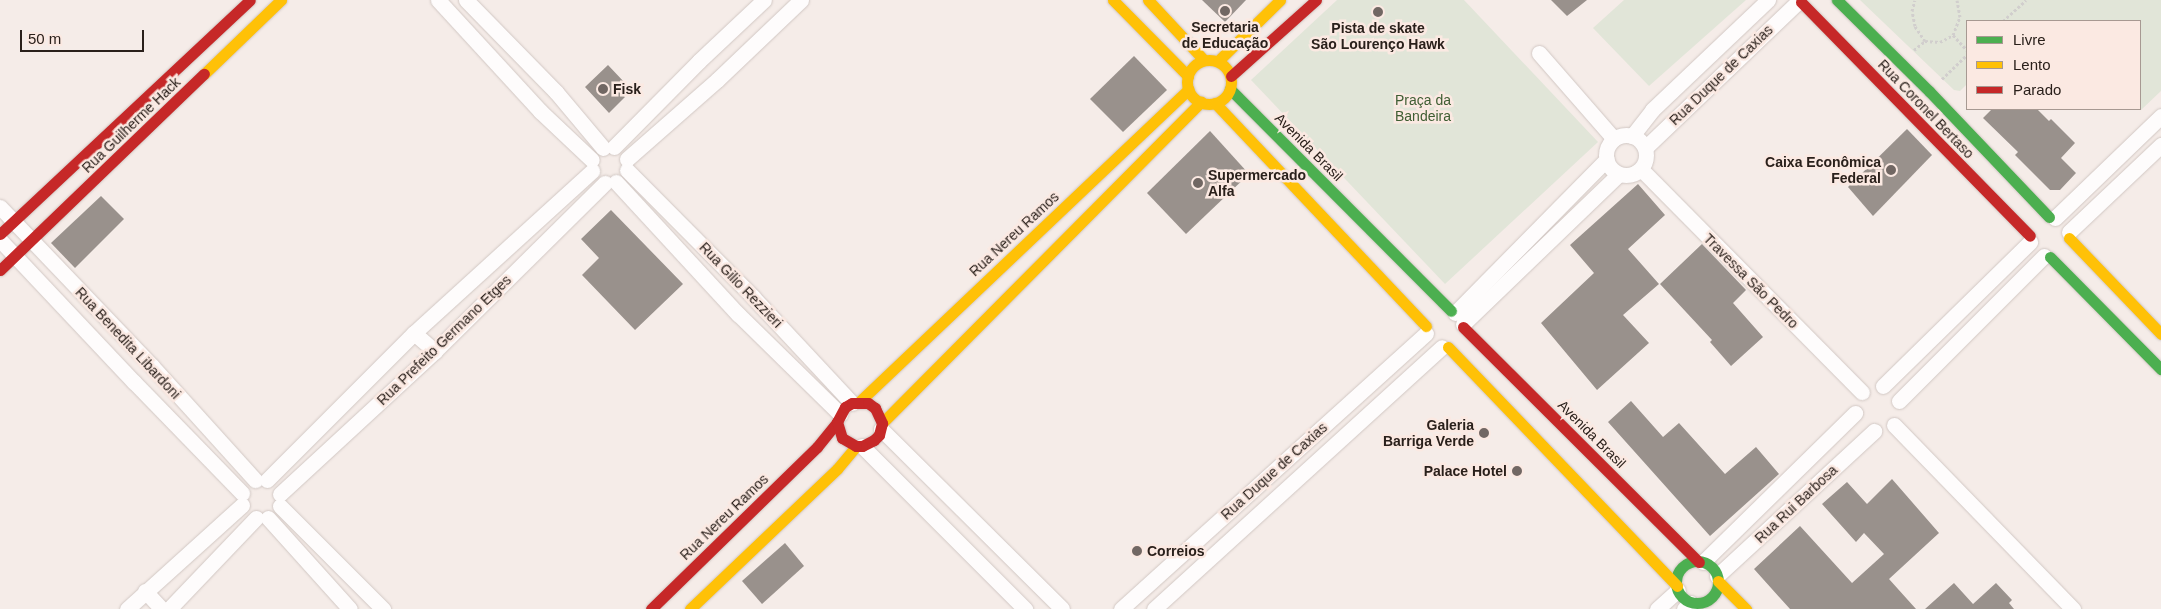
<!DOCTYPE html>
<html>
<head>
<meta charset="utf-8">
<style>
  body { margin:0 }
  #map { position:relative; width:2161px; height:609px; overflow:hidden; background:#f5ece8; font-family:Helvetica,sans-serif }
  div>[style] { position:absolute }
  .green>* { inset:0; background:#e1e5d8 }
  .building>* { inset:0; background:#99918c }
  .path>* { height:3px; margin-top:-1.5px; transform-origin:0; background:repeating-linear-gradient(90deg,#d1cecd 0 2.5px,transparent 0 5px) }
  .roads { filter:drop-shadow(0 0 1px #d1c7c3) drop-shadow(0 0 1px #d1c7c3) }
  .street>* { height:15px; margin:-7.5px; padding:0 7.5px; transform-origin:7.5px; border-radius:7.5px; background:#fefcfc }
  .street>.ring { margin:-7.5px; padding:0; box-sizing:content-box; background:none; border:15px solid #fefcfc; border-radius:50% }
  .fast>* { height:11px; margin:-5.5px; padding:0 5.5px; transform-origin:5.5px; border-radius:5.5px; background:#4caf50 }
  .fast>.ring { margin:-5.5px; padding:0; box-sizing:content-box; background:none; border:11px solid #4caf50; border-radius:50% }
  .slow>* { height:11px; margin:-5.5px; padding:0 5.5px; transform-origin:5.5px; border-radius:5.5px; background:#ffc107 }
  .slow>.ring { margin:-5.5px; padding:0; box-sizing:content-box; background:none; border:11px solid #ffc107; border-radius:50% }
  .jam>* { height:11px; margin:-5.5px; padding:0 5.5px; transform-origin:5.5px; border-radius:5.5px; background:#c62828 }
  .dots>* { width:14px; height:14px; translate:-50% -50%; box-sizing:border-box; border:2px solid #fbe9e2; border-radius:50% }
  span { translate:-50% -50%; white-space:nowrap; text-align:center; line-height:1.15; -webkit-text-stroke:5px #fbe9e2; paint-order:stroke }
  .poi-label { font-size:14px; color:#2a201b; font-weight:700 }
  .left { translate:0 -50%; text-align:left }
  .right { translate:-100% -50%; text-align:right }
  .street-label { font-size:14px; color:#2a201b }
  .park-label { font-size:14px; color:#3e5d32 }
  .legend { position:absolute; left:1966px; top:20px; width:175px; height:90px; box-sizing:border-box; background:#fbe9e2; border:1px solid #a79992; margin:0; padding:6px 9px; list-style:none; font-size:15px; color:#2a201b }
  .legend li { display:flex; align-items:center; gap:10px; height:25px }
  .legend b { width:25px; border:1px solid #a79992 }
  .scale { position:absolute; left:20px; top:30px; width:124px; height:22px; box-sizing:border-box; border:2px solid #2a201b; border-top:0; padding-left:6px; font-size:15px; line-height:18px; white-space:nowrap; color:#2a201b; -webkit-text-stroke:4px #fbe9e2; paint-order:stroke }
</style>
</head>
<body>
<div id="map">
  <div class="green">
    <i style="clip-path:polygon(1337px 0,1464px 0,1598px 142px,1445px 284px,1251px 80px)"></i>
    <i style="clip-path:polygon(1624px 0,1746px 0,1649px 86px,1593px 28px)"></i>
    <i style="clip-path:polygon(1860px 0,2161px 0,2161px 91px,2141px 110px,2134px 109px,2140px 109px,2140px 21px,1967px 21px,1967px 84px,1960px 91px,1954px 90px)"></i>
  </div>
  <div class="building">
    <i style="clip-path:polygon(1202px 0,1246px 0,1225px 22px)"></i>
    <i style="clip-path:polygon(1551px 0,1587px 0,1567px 16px)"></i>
    <i style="clip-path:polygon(1134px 56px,1167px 90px,1123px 132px,1090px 99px)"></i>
    <i style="clip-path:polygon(608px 65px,625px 83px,618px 90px,625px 97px,609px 113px,585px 87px)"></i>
    <i style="clip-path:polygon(1992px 109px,2037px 109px,2049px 121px,2051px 119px,2075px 143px,2061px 158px,2076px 173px,2060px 190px,2050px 190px,2015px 155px,2018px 152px,1983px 118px)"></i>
    <i style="clip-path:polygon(1907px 129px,1932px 155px,1873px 216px,1848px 187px)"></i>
    <i style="clip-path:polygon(1210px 131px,1249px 174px,1186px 234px,1147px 193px)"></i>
    <i style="clip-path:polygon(1638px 184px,1665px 215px,1628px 249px,1659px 284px,1623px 315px,1649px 343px,1597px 390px,1541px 323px,1594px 273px,1570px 245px)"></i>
    <i style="clip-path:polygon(101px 196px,124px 219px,75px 268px,51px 243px)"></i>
    <i style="clip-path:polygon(611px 210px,683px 284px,635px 330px,582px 275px,599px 258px,581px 239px)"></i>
    <i style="clip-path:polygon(1702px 244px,1746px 290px,1733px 303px,1763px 337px,1731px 366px,1710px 342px,1712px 340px,1660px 284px)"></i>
    <i style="clip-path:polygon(1631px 401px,1663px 437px,1679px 423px,1725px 474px,1756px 447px,1779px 474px,1710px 536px,1608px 422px)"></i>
    <i style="clip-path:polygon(1892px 479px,1939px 533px,1889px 579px,1916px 609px,1790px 609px,1754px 569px,1800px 526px,1852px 583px,1884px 554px,1864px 533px,1856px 542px,1822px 504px,1847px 482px,1867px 504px)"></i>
    <i style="clip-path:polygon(785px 543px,804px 566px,762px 604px,742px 581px)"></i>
    <i style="clip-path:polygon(1954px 583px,1973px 604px,1996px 583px,2012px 600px,2009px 603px,2014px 609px,1925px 609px)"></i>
  </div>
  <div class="path">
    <i style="left:2003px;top:21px;width:31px;rotate:-42deg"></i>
    <i style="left:1953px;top:35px;width:21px;rotate:47deg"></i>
    <i style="left:1925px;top:41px;width:15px;rotate:4deg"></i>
    <i style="left:1940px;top:42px;width:15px;rotate:-28deg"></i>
    <i style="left:1953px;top:35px;width:19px;rotate:-69deg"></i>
    <i style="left:1960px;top:17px;width:17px;rotate:-100deg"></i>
    <i style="left:1914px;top:50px;width:14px;rotate:-39deg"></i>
    <i style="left:1925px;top:41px;width:18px;rotate:-124deg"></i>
    <i style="left:1915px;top:26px;width:15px;rotate:-101deg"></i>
    <i style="left:1912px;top:11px;width:11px;rotate:-75deg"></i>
    <i style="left:1942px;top:79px;width:35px;rotate:-44deg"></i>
  </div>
  <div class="roads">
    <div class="street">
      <i style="left:438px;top:0;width:151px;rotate:47.4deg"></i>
      <i style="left:540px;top:111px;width:71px;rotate:43.3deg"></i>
      <i style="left:466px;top:0;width:129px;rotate:45.6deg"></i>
      <i style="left:556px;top:92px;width:73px;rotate:50deg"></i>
      <i style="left:1539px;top:53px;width:114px;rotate:48.9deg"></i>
      <i class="ring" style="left:1606px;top:135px;width:25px;height:25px"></i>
      <i style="left:1632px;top:136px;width:33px;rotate:-52deg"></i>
      <i style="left:1652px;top:110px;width:160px;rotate:-43.5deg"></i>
      <i style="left:614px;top:147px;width:121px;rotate:-45.3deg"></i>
      <i style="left:699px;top:61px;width:89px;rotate:-43.2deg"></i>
      <i style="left:1645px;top:148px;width:211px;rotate:-43.7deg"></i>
      <i style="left:627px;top:159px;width:120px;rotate:-41.3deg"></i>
      <i style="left:717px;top:80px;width:116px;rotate:-43.6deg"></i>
      <i style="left:1641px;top:169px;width:314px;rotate:45.3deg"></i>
      <i style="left:627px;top:170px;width:179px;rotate:45.2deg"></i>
      <i style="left:753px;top:297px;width:145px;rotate:47deg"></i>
      <i style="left:616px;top:182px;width:180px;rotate:47.3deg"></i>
      <i style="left:738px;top:314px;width:143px;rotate:44.4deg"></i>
      <i style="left:0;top:207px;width:220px;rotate:46.3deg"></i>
      <i style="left:152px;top:366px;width:154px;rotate:47.9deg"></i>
      <i style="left:2055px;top:218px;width:147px;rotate:-43.9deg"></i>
      <i style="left:2069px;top:232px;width:127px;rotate:-43.4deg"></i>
      <i style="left:0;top:240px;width:195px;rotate:46.7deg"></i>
      <i style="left:134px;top:382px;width:155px;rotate:45.8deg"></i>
      <i style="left:1455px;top:313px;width:216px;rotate:-45.4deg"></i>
      <i style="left:1463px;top:324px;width:216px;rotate:-43.9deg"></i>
      <i style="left:414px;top:333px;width:28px;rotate:41deg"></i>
      <i style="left:1883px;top:386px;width:206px;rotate:-44.4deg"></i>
      <i style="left:1899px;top:401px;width:205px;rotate:-45deg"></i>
      <i style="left:1894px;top:425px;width:257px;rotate:45.8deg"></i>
      <i style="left:881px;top:429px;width:255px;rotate:44.8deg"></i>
      <i style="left:862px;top:446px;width:231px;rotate:45deg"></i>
      <i style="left:267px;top:480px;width:208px;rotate:-45deg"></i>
      <i style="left:414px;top:333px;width:241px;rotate:-42.3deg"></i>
      <i style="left:280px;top:494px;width:211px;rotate:-42.7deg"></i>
      <i style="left:435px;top:351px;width:239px;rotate:-44.7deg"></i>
      <i style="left:280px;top:506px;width:146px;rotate:45deg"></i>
      <i style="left:268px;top:518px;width:122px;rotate:48deg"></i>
      <i style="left:1703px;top:562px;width:213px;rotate:-44.4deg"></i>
      <i style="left:1717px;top:576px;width:214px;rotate:-42.7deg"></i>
      <i style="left:145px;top:591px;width:25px;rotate:47deg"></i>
      <i style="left:127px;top:609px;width:155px;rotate:-42.1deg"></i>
      <i style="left:169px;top:609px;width:126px;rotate:-46.3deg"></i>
      <i style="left:1121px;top:609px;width:411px;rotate:-42.1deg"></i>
      <i style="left:1154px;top:609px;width:389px;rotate:-42.3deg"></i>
      <i style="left:1657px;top:609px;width:28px;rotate:-42deg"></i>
      <i style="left:1684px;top:609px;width:9px;rotate:-41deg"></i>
    </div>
    <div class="fast">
      <i style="left:1837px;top:0;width:129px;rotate:44.7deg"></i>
      <i style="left:1929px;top:91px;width:174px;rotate:46.4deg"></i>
      <i style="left:1230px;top:89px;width:313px;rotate:45.1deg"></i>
      <i style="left:2050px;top:257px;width:158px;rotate:45.3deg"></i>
      <i class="ring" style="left:1676px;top:561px;width:31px;height:31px"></i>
    </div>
    <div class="slow">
      <i style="left:1113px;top:0;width:107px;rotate:45.4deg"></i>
      <i style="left:1148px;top:0;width:82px;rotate:47deg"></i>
      <i class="ring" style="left:1187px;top:60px;width:33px;height:33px"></i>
      <i style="left:1218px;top:61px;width:87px;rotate:-44.5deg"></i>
      <i style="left:204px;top:74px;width:107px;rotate:-43.9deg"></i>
      <i style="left:1215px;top:103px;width:307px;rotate:46.6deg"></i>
      <i style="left:2069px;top:238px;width:133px;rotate:46.2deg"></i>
      <i style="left:1448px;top:347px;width:331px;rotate:46.2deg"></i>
      <i style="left:860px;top:401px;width:453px;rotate:-43.5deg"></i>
      <i style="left:882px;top:423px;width:453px;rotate:-45.2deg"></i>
      <i style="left:1718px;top:581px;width:40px;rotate:45deg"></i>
      <i style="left:690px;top:609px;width:203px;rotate:-43.6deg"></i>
      <i style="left:837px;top:469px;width:30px;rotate:-50deg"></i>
    </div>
    <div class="jam">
      <i style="left:1801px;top:2px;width:327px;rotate:45.6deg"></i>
      <i style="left:1231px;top:76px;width:114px;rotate:-41.8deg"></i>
      <i style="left:0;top:234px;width:342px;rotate:-43.1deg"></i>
      <i style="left:0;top:270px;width:283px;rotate:-43.9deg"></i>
      <i style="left:1463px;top:327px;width:333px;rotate:44.9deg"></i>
      <i style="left:651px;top:609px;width:232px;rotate:-44.3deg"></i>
      <i style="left:817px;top:447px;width:32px;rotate:-51deg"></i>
      <i style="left:837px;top:422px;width:17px;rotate:-62deg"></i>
      <i style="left:845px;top:407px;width:8px;rotate:-30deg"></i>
      <i style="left:852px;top:403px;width:16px"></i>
      <i style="left:868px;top:403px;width:9px;rotate:36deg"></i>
      <i style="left:875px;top:408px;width:17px;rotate:65deg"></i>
      <i style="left:882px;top:423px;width:12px;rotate:104deg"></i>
      <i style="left:879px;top:435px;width:7px;rotate:135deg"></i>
      <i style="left:874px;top:440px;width:13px;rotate:153deg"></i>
      <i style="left:862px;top:446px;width:6px;rotate:180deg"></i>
      <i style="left:856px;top:446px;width:16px;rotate:-150deg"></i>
      <i style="left:842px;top:438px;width:17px;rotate:-107deg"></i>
    </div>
  </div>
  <div class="dots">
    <i style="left:1225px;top:11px;background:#716763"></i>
    <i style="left:1378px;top:12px;background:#716763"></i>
    <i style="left:603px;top:89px;background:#716763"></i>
    <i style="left:1891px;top:170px;background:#716763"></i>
    <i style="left:1198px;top:183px;background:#716763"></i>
    <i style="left:1484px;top:433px;background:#716763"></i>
    <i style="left:1517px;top:471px;background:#716763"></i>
    <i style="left:1137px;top:551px;background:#716763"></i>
  </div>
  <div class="poi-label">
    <span style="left:1225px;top:35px">Secretaria<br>de Educação</span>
    <span style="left:1378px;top:36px">Pista de skate<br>São Lourenço Hawk</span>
    <span class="left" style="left:613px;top:89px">Fisk</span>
    <span class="right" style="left:1881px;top:170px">Caixa Econômica<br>Federal</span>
    <span class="left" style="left:1208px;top:183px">Supermercado<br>Alfa</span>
    <span class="right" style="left:1474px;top:433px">Galeria<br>Barriga Verde</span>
    <span class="right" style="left:1507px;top:471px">Palace Hotel</span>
    <span class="left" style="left:1147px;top:551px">Correios</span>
  </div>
  <div class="street-label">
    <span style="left:1721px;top:75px;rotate:-44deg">Rua Duque de Caxias</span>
    <span style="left:1926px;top:109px;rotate:46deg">Rua Coronel Bertaso</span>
    <span style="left:131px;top:125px;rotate:-44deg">Rua Guilherme Hack</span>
    <span style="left:1309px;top:147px;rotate:45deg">Avenida Brasil</span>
    <span style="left:1014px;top:234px;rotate:-43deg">Rua Nereu Ramos</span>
    <span style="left:1751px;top:281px;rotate:45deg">Travessa São Pedro</span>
    <span style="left:741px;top:285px;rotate:46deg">Rua Gilio Rezzieri</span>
    <span style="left:444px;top:340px;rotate:-44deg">Rua Prefeito Germano Etges</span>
    <span style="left:128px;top:343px;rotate:47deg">Rua Benedita Libardoni</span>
    <span style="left:1592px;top:434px;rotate:45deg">Avenida Brasil</span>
    <span style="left:1274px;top:471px;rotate:-42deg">Rua Duque de Caxias</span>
    <span style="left:1796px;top:504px;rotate:-43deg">Rua Rui Barbosa</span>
    <span style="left:724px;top:517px;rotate:-44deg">Rua Nereu Ramos</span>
  </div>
  <div class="park-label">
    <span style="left:1423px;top:108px">Praça da<br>Bandeira</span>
  </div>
  <ul class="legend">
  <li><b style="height:6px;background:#4caf50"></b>Livre</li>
  <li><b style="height:6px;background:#ffc107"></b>Lento</li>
  <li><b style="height:6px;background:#c62828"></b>Parado</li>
  </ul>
  <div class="scale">50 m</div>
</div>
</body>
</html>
